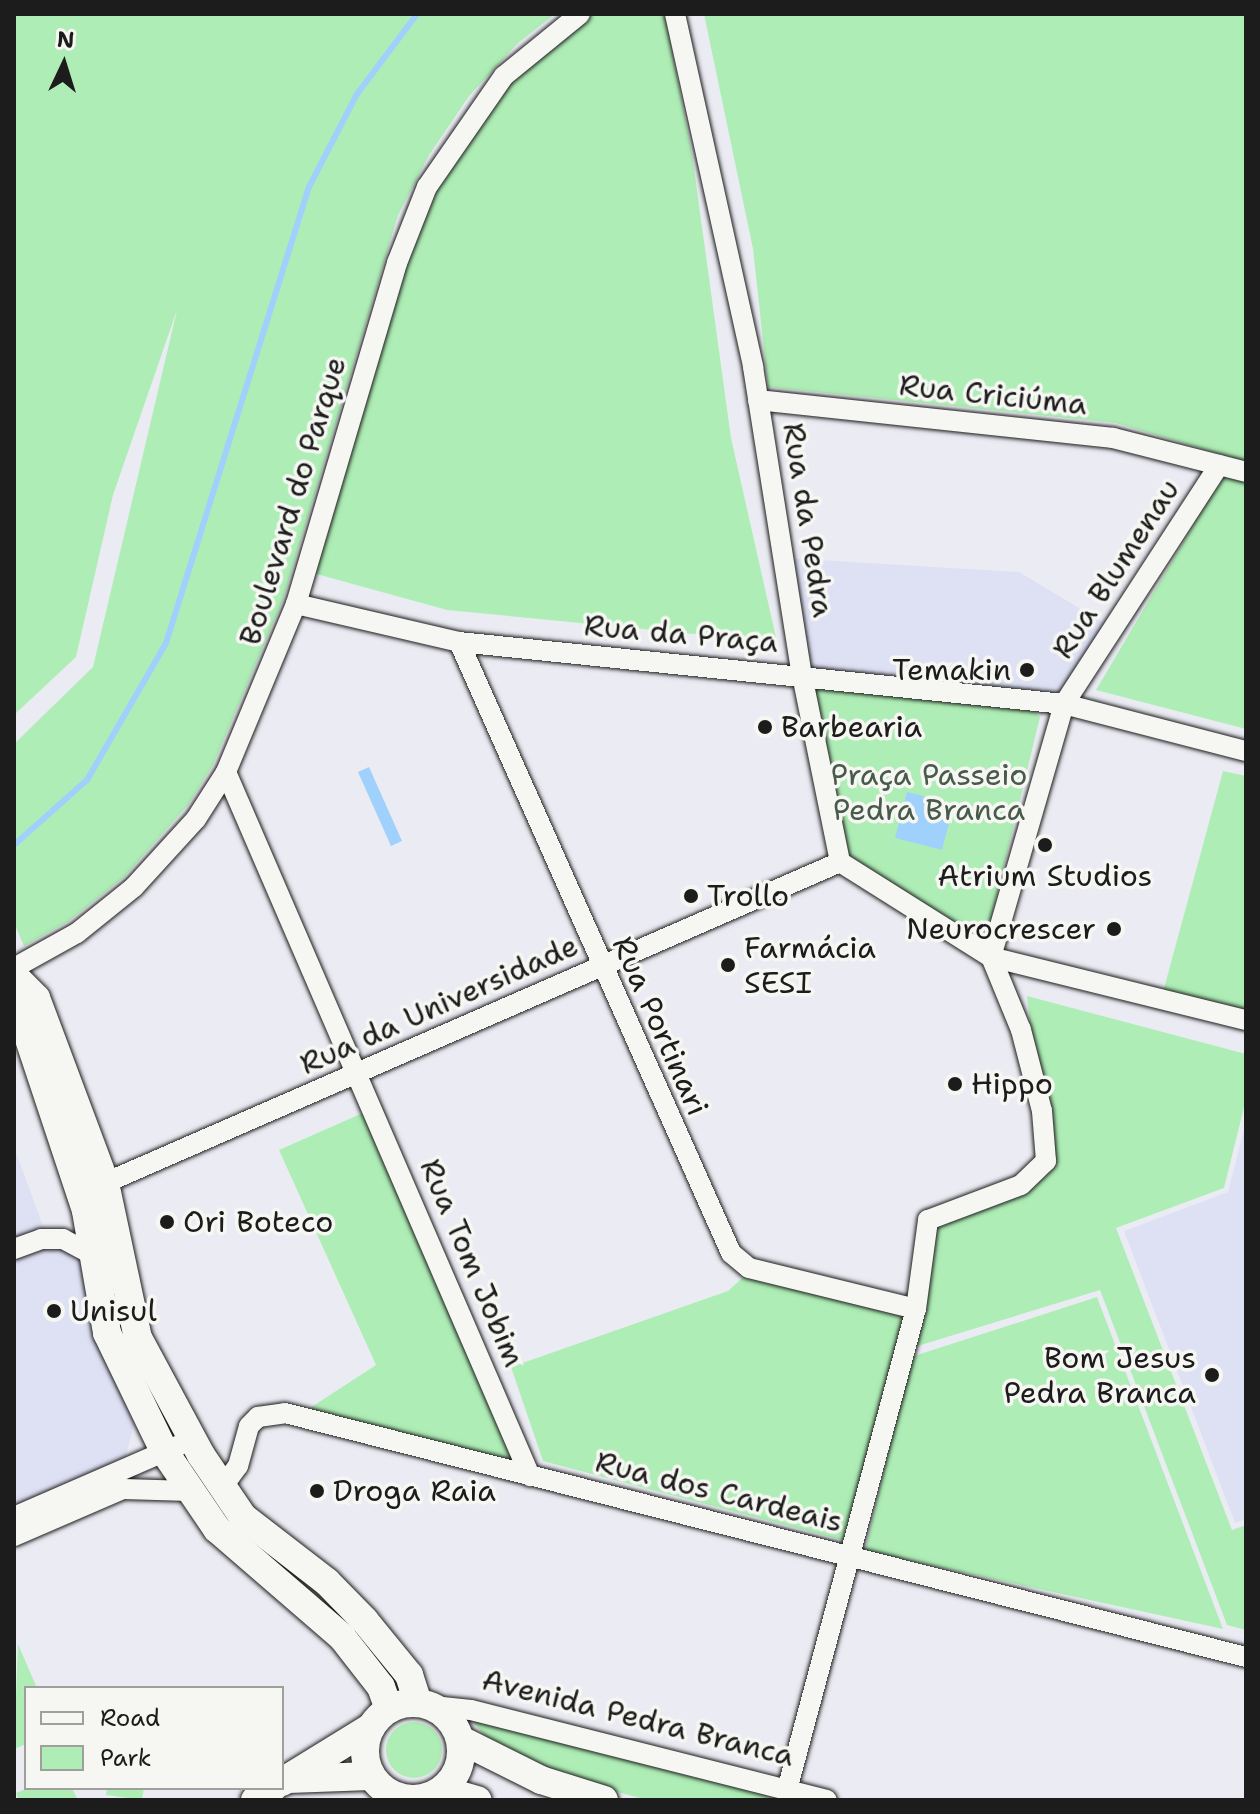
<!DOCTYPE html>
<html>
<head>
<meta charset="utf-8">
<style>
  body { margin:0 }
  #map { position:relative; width:1260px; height:1814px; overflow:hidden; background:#ebecf3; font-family:"Shantell Sans",sans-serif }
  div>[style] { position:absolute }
  .built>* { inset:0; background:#dee1f4 }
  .green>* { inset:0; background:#aeeeb6 }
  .round { border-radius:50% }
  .water>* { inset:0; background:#9fd1fc }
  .stream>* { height:6px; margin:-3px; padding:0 3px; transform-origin:3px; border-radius:3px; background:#9fd1fc }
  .roads { filter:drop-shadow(0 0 2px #1c1c1c) drop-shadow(0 0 2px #1c1c1c) }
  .street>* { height:20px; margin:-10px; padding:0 10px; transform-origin:10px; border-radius:10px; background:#f6f6f2 }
  .secondary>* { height:28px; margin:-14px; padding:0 14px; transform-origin:14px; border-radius:14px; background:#f6f6f2 }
  .secondary>.ring { margin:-14px; padding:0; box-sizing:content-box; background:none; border:28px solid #f6f6f2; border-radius:50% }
  .dots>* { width:22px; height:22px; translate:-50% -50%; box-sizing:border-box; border:4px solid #f6f6f2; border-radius:50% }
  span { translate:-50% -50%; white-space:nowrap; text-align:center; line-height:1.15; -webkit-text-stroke:7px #f6f6f2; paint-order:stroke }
  .street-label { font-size:30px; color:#1c1c1c }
  .poi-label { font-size:30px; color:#1c1c1c }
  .right { translate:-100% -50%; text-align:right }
  .left { translate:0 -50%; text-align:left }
  .park-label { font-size:30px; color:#485b4a }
  .frame { position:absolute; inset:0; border:16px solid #1c1c1c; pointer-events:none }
  .legend { position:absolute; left:24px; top:1686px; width:260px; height:104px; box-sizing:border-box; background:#f6f6f2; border:2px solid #9f9f9c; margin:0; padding:10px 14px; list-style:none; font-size:24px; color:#1c1c1c }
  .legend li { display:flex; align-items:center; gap:16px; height:40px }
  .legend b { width:40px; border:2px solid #9f9f9c }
  .north { position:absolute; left:24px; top:24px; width:80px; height:80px; -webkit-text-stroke:6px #f6f6f2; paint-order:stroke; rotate:4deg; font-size:22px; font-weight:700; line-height:32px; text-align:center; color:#1c1c1c }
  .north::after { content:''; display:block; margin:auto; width:28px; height:36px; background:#1c1c1c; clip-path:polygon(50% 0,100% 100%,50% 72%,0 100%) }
</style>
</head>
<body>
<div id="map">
  <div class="built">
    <i style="clip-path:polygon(786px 558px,1019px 572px,1111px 627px,1062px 701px,805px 673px)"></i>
    <i style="clip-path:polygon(1246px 1122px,1246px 1519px,1235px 1523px,1124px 1231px,1228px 1192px)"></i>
    <i style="clip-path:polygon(14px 1147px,49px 1242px,81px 1252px,135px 1421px,125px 1459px,14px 1508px)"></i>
  </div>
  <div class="green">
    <i style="clip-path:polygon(14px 14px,555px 14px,518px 43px,469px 96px,429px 155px,398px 215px,283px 600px,213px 765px,188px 805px,124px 877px,69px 921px,24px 946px,14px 923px,14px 744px,93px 667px,177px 310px,113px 495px,76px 657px,14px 715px)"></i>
    <i style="clip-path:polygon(592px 14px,665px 14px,692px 154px,731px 438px,777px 642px,447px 610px,313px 573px,404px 265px,433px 191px,509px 81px)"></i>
    <i style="clip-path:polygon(704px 14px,1246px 14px,1246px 729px,1096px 690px,1233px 458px,1116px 423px,768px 387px,753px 249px)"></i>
    <i style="clip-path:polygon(809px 685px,1032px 708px,1040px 717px,988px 932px,981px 940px,849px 856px)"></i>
    <i style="clip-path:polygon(1223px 771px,1246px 776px,1246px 1013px,1163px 992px)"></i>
    <i style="clip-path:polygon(1027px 996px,1246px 1054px,1246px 1099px,1224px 1188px,1116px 1228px,1232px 1530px,1246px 1525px,1246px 1630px,1227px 1625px,1100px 1290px,911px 1348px,934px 1224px,1045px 1174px)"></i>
    <i style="clip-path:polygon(365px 1112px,515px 1463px,307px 1410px,376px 1365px,279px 1150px)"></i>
    <i style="clip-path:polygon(750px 1271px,912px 1311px,849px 1542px,543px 1461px,511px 1367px,728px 1291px)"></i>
    <i style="clip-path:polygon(1097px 1297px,1223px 1629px,865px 1551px,911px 1357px)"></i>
    <i style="clip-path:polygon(18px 1644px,37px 1688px,26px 1688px,26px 1744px,14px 1749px)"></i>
    <i style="clip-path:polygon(471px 1719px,784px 1800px,648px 1800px,551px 1775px,496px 1750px)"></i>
    <i class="round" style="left:386px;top:1722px;width:56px;height:56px"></i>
    <i style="clip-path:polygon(28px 1788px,72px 1788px,78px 1800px,19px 1800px,16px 1793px)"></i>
    <i style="clip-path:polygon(107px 1788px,144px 1788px,142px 1800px,106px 1795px)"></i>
  </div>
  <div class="water">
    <i style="clip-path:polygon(369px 767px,402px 841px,391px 846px,358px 772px)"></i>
    <i style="clip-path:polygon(907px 792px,954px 804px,942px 850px,895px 838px)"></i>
  </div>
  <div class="stream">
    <i style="left:14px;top:845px;width:98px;rotate:-41.7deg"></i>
    <i style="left:87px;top:780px;width:158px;rotate:-60deg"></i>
    <i style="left:166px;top:643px;width:478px;rotate:-72.6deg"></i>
    <i style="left:309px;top:187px;width:105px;rotate:-62.7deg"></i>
    <i style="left:357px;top:94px;width:100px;rotate:-53.1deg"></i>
  </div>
  <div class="roads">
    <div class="street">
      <i style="left:675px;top:14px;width:362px;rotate:77.5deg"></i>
      <i style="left:753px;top:367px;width:312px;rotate:81deg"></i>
      <i style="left:802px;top:675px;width:191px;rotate:78.5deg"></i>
      <i style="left:840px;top:862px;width:178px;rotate:32.2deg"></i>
      <i style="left:991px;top:957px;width:263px;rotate:13.9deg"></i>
      <i style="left:758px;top:400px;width:357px;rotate:6.1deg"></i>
      <i style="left:1113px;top:438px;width:137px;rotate:14.3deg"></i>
      <i style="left:296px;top:604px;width:167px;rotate:13.1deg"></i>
      <i style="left:459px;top:642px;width:608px;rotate:5.85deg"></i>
      <i style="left:1064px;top:704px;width:188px;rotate:14.5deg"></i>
      <i style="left:459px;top:642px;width:669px;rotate:66deg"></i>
      <i style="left:731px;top:1253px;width:23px;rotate:40deg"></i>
      <i style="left:749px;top:1268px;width:172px;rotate:13.8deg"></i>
      <i style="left:226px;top:772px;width:767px;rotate:66.64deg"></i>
      <i style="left:991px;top:957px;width:263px;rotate:-73.9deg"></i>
      <i style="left:1064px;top:704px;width:285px;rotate:-57deg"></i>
      <i style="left:14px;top:968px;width:72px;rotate:-29.1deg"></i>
      <i style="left:77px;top:933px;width:73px;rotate:-38.9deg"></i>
      <i style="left:134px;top:887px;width:92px;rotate:-47.6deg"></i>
      <i style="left:196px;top:819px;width:56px;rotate:-57.4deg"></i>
      <i style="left:226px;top:772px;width:182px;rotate:-67.4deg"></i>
      <i style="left:296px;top:604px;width:356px;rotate:-73.5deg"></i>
      <i style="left:397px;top:263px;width:82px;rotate:-68.5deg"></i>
      <i style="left:427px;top:187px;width:135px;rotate:-55.3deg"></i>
      <i style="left:504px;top:76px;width:98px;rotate:-39.2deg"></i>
      <i style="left:105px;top:1183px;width:802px;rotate:-23.59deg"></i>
      <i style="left:14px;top:1249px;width:29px;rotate:-20deg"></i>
      <i style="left:41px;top:1239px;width:22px"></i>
      <i style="left:63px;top:1239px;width:34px;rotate:28deg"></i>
      <i style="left:221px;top:1489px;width:29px;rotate:-54deg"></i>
      <i style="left:238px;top:1466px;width:41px;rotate:-74.6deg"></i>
      <i style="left:249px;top:1426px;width:13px;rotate:-45deg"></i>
      <i style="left:258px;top:1417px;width:27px;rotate:-8deg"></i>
      <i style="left:285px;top:1413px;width:991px;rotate:14.25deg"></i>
      <i style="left:14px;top:1517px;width:195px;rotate:-23.5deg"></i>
      <i style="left:14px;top:1536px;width:119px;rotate:-23.3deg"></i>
      <i style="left:123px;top:1489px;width:67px;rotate:1.7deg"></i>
      <i style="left:433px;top:1706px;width:38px;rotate:6deg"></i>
      <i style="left:471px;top:1710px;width:367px;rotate:14.2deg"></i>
      <i style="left:787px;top:1790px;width:498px;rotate:-75deg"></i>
      <i style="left:916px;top:1309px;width:90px;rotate:-82.3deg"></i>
      <i style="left:928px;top:1220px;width:99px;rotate:-20.6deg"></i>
      <i style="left:1021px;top:1185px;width:35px;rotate:-44deg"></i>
      <i style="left:1046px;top:1161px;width:50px;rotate:-94.6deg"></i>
      <i style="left:1042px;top:1111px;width:84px;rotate:-104.5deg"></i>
      <i style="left:1021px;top:1030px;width:79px;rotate:-112.3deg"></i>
    </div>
    <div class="secondary">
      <i style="left:14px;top:976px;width:31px;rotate:45deg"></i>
      <i style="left:36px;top:998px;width:197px;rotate:69.5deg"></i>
      <i style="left:105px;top:1183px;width:158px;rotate:78deg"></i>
      <i style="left:138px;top:1338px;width:133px;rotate:61.7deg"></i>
      <i style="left:201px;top:1455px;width:75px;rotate:55.9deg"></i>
      <i style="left:243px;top:1517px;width:106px;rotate:37.7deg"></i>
      <i style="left:327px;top:1582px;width:54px;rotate:45.7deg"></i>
      <i style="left:365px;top:1621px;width:70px;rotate:50.8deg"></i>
      <i style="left:409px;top:1675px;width:29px;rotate:72deg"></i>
      <i style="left:14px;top:994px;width:229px;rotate:71.6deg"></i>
      <i style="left:86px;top:1211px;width:124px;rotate:80.2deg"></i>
      <i style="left:107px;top:1333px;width:131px;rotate:64.2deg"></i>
      <i style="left:164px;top:1451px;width:94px;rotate:55.8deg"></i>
      <i style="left:217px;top:1529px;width:165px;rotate:40.8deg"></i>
      <i style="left:342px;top:1637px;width:63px;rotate:52deg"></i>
      <i style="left:381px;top:1687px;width:23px;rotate:70deg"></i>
      <i class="ring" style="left:365px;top:1703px;width:68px;height:68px"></i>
      <i style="left:461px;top:1740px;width:89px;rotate:26.6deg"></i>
      <i style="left:541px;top:1780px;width:66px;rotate:17.6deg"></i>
      <i style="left:288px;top:1779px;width:83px;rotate:-2.1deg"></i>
      <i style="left:282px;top:1782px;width:105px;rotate:-31.7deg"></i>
      <i style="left:442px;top:1790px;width:37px;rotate:16deg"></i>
      <i style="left:255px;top:1800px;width:22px;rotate:-34deg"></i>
    </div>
  </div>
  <div class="dots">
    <i style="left:1027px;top:670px;background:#1c1c1c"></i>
    <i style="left:765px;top:727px;background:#1c1c1c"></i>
    <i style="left:1045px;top:845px;background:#1c1c1c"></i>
    <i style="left:691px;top:896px;background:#1c1c1c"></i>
    <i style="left:1114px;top:929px;background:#1c1c1c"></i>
    <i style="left:728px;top:965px;background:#1c1c1c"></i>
    <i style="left:955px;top:1084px;background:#1c1c1c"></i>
    <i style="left:167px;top:1222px;background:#1c1c1c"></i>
    <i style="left:54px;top:1311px;background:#1c1c1c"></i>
    <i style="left:1212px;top:1375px;background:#1c1c1c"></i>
    <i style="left:317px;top:1491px;background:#1c1c1c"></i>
  </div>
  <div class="street-label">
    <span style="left:993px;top:395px;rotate:6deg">Rua Criciúma</span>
    <span style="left:293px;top:501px;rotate:-73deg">Boulevard do Parque</span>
    <span style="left:808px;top:520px;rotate:81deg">Rua da Pedra</span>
    <span style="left:1116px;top:569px;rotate:-57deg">Rua Blumenau</span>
    <span style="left:681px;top:634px;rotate:5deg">Rua da Praça</span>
    <span style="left:439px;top:1005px;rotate:-24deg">Rua da Universidade</span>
    <span style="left:660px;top:1026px;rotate:66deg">Rua Portinari</span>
    <span style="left:472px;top:1263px;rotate:67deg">Rua Tom Jobim</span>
    <span style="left:719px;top:1492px;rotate:14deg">Rua dos Cardeais</span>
    <span style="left:638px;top:1718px;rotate:14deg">Avenida Pedra Branca</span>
  </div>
  <div class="poi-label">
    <span class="right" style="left:1011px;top:670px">Temakin</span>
    <span class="left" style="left:781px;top:727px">Barbearia</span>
    <span style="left:1045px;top:876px">Atrium Studios</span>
    <span class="left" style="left:707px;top:896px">Trollo</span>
    <span class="right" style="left:1096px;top:929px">Neurocrescer</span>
    <span class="left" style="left:744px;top:965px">Farmácia<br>SESI</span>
    <span class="left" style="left:971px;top:1084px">Hippo</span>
    <span class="left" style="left:183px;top:1222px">Ori Boteco</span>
    <span class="left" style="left:70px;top:1311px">Unisul</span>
    <span class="right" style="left:1196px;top:1375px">Bom Jesus<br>Pedra Branca</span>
    <span class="left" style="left:333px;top:1491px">Droga Raia</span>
  </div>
  <div class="park-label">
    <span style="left:929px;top:792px">Praça Passeio<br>Pedra Branca</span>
  </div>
  <div class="frame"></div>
  <ul class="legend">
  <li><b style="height:10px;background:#f6f6f2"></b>Road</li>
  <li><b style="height:22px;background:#aeeeb6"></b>Park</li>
  </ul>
  <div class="north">N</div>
</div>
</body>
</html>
